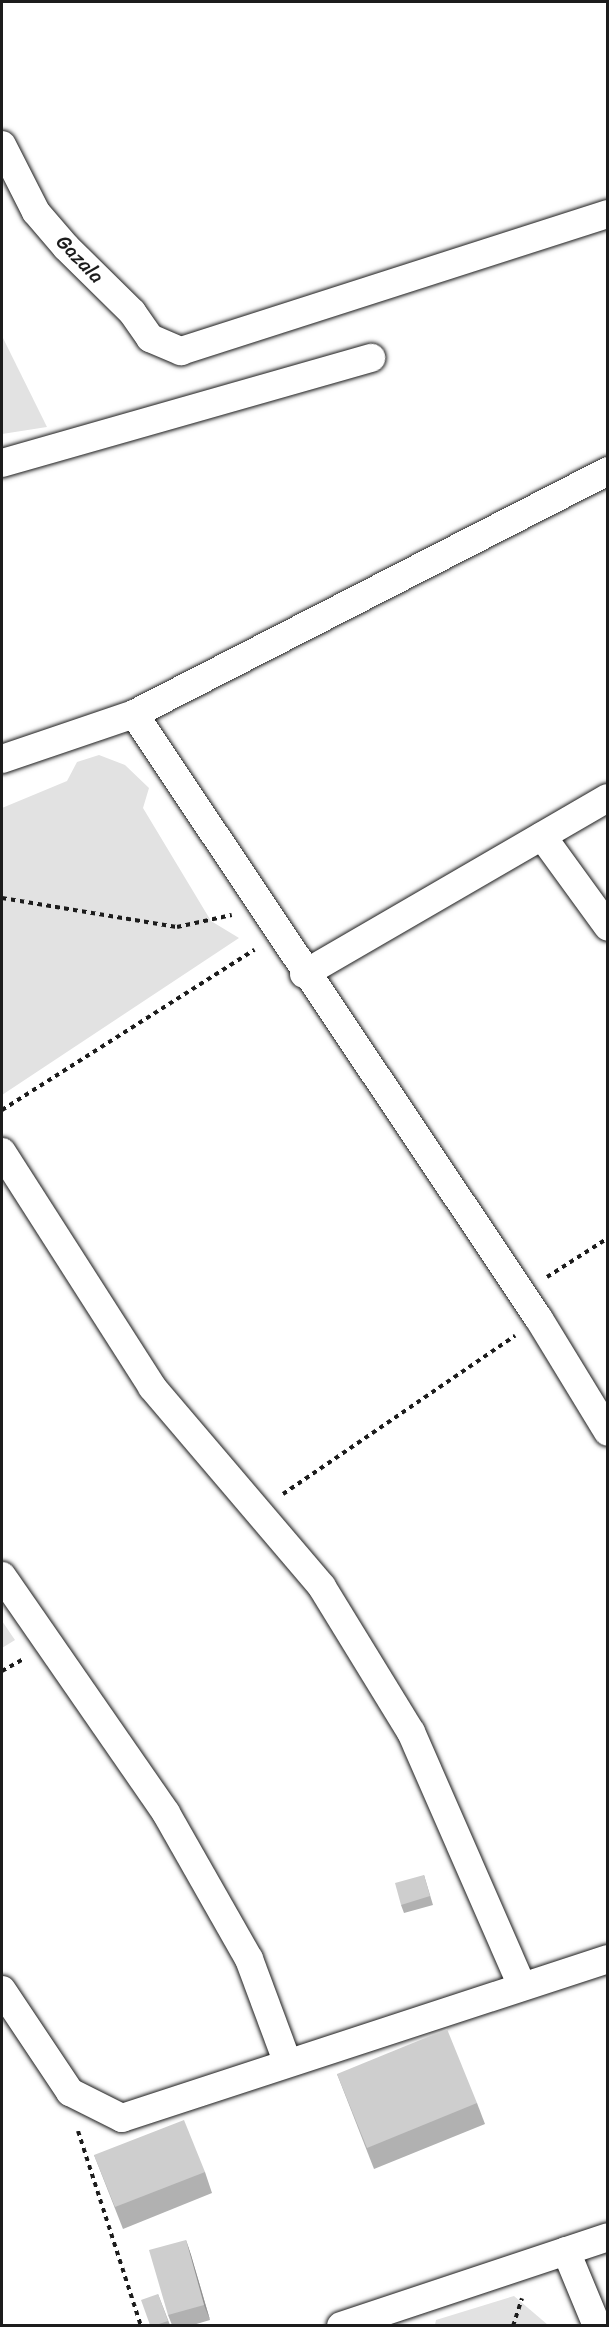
<!DOCTYPE html>
<html>
<head>
<meta charset="utf-8">
<style>
  body { margin:0 }
  #map { position:relative; width:609px; height:2327px; overflow:hidden; background:#fff; font-family:Sriracha,sans-serif }
  div>[style] { position:absolute }
  .green>* { inset:0; background:#e2e2e2 }
  .path>* { height:4px; margin-top:-2px; transform-origin:0; background:repeating-linear-gradient(90deg,#1c1c1c 0 4.5px,transparent 0 9px) }
  .roads { filter:drop-shadow(0 0 2px #1c1c1c) drop-shadow(0 0 2px #1c1c1c) }
  .street>* { height:28px; margin:-14px; padding:0 14px; transform-origin:14px; border-radius:14px; background:#fff }
  .wall>* { inset:0; background:#b1b1b1 }
  .shaded-wall>* { inset:0; background:#909090 }
  .building>* { inset:0; background:#cecece }
  span { translate:-50% -50%; white-space:nowrap; text-align:center; line-height:1.15; -webkit-text-stroke:5px #fff; paint-order:stroke }
  .street-label { font-size:20px; color:#1c1c1c }
  .frame { position:absolute; inset:0; border:3px solid #1c1c1c; pointer-events:none }
</style>
</head>
<body>
<div id="map">
  <div class="green">
    <i style="clip-path:polygon(2px 336px,47px 427px,2px 434px)"></i>
    <i style="clip-path:polygon(99px 755px,125px 765px,149px 788px,143px 808px,211px 921px,239px 938px,2px 1095px,2px 808px,67px 781px,77px 762px)"></i>
    <i style="clip-path:polygon(2px 1621px,15px 1640px,2px 1648px)"></i>
    <i style="clip-path:polygon(514px 2296px,548px 2325px,435px 2325px,436px 2320px)"></i>
  </div>
  <div class="path">
    <i style="left:2px;top:898px;width:177px;rotate:9.4deg"></i>
    <i style="left:177px;top:927px;width:56px;rotate:-12.3deg"></i>
    <i style="left:2px;top:1110px;width:299px;rotate:-32.4deg"></i>
    <i style="left:547px;top:1277px;width:72px;rotate:-32.6deg"></i>
    <i style="left:283px;top:1494px;width:281px;rotate:-34.3deg"></i>
    <i style="left:2px;top:1671px;width:23px;rotate:-29deg"></i>
    <i style="left:78px;top:2131px;width:205px;rotate:72.1deg"></i>
    <i style="left:513px;top:2326px;width:29px;rotate:-72deg"></i>
  </div>
  <div class="roads">
    <div class="street">
      <i style="left:2px;top:145px;width:75px;rotate:63.1deg"></i>
      <i style="left:36px;top:212px;width:46px;rotate:49.4deg"></i>
      <i style="left:66px;top:247px;width:93px;rotate:44.6deg"></i>
      <i style="left:132px;top:312px;width:32px;rotate:55deg"></i>
      <i style="left:150px;top:338px;width:34px;rotate:23deg"></i>
      <i style="left:181px;top:351px;width:448px;rotate:-17.8deg"></i>
      <i style="left:2px;top:463px;width:384px;rotate:-15.9deg"></i>
      <i style="left:134px;top:714px;width:728px;rotate:56.2deg"></i>
      <i style="left:539px;top:1319px;width:132px;rotate:58.6deg"></i>
      <i style="left:2px;top:759px;width:139px;rotate:-18.8deg"></i>
      <i style="left:134px;top:714px;width:533px;rotate:-27.14deg"></i>
      <i style="left:542px;top:836px;width:112px;rotate:54deg"></i>
      <i style="left:304px;top:974px;width:351px;rotate:-30.1deg"></i>
      <i style="left:2px;top:1152px;width:279px;rotate:57.4deg"></i>
      <i style="left:152px;top:1387px;width:262px;rotate:49.6deg"></i>
      <i style="left:322px;top:1587px;width:170px;rotate:58.5deg"></i>
      <i style="left:411px;top:1732px;width:277px;rotate:66.4deg"></i>
      <i style="left:2px;top:1576px;width:288px;rotate:55.3deg"></i>
      <i style="left:166px;top:1813px;width:168px;rotate:60.4deg"></i>
      <i style="left:249px;top:1959px;width:109px;rotate:69.6deg"></i>
      <i style="left:2px;top:1990px;width:123px;rotate:56.3deg"></i>
      <i style="left:70px;top:2092px;width:58px;rotate:26.6deg"></i>
      <i style="left:122px;top:2118px;width:511px;rotate:-18.12deg"></i>
      <i style="left:566px;top:2251px;width:81px;rotate:67.5deg"></i>
      <i style="left:341px;top:2326px;width:281px;rotate:-18.4deg"></i>
    </div>
  </div>
  <div class="wall">
    <i style="clip-path:polygon(424px 1875px,433px 1905px,404px 1913px,401px 1905px)"></i>
    <i style="clip-path:polygon(337px 2074px,477px 2103px,485px 2124px,374px 2169px)"></i>
    <i style="clip-path:polygon(94px 2155px,205px 2172px,212px 2193px,123px 2229px)"></i>
    <i style="clip-path:polygon(186px 2240px,191px 2255px,210px 2320px,193px 2325px,172px 2325px,168px 2315px)"></i>
    <i style="clip-path:polygon(158px 2294px,170px 2325px,150px 2325px)"></i>
  </div>
  <div class="shaded-wall">
    <i style="clip-path:polygon(186px 2240px,191px 2255px,210px 2320px,204px 2305px)"></i>
  </div>
  <div class="building">
    <i style="clip-path:polygon(424px 1875px,430px 1896px,401px 1905px,395px 1883px)"></i>
    <i style="clip-path:polygon(447px 2029px,477px 2103px,367px 2148px,337px 2074px)"></i>
    <i style="clip-path:polygon(184px 2120px,205px 2172px,115px 2207px,94px 2155px)"></i>
    <i style="clip-path:polygon(186px 2240px,204px 2305px,168px 2315px,149px 2250px)"></i>
    <i style="clip-path:polygon(158px 2294px,168px 2321px,156px 2325px,150px 2325px,141px 2300px)"></i>
  </div>
  <div class="street-label">
    <span style="left:80px;top:259px;rotate:46deg">Gazala</span>
  </div>
  <div class="frame"></div>
</div>
</body>
</html>
